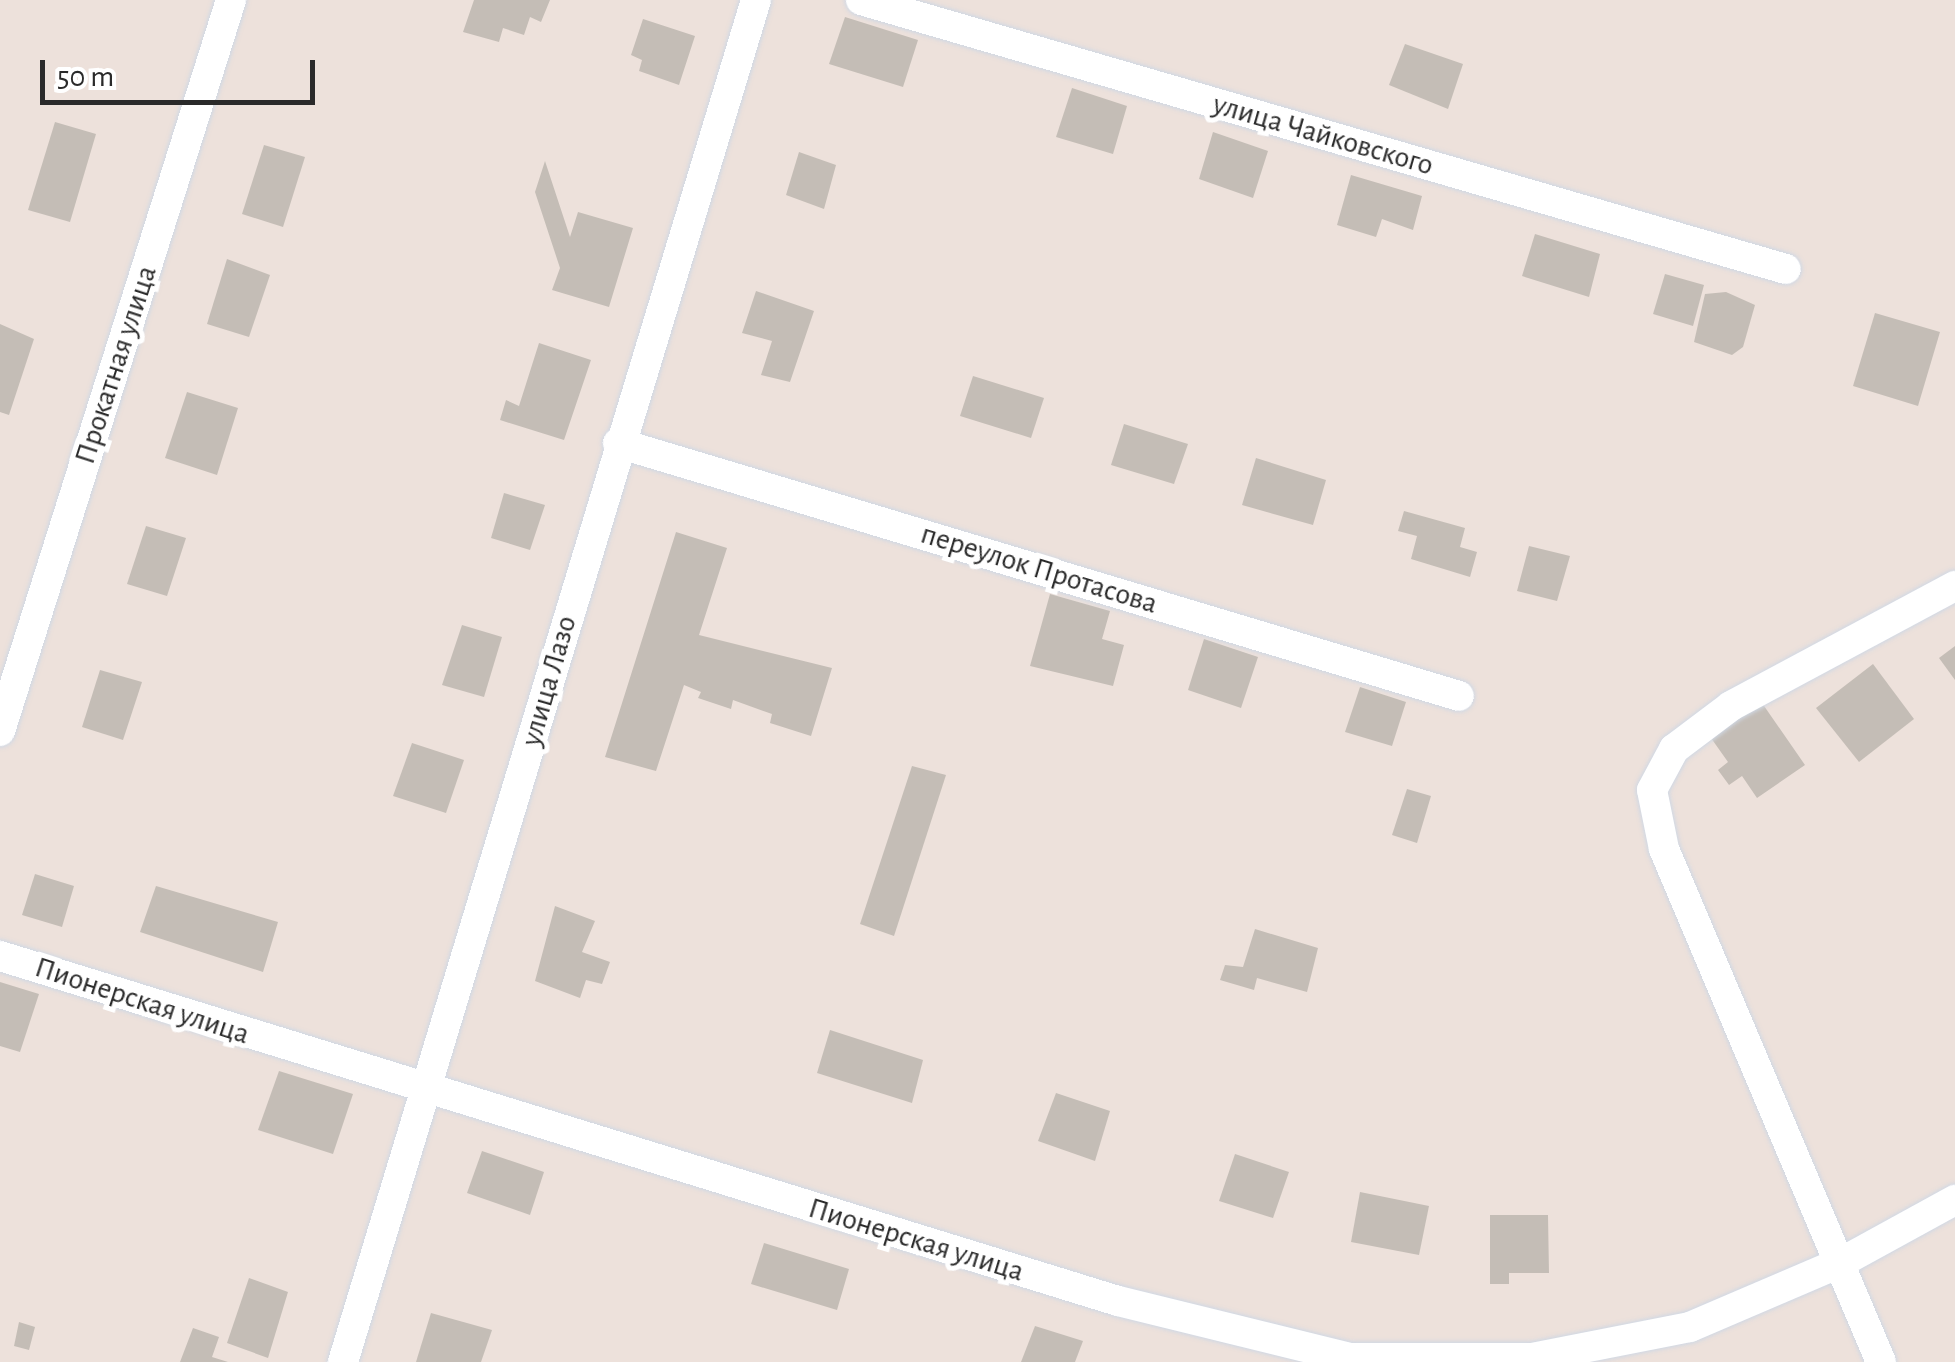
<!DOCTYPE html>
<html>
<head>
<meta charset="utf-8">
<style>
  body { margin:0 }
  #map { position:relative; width:1955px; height:1362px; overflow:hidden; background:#ede1db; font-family:"Alegreya Sans",sans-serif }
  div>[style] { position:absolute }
  .building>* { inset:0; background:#c4bdb6 }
  .roads { filter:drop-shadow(0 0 2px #d0d8e4) drop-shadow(0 0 2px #d0d8e4) }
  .minor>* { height:30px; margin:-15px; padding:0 15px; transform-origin:15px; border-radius:15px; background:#fff }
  span { translate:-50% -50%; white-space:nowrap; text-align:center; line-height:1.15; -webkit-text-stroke:10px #fff; paint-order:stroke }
  .street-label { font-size:30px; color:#2a2a2a }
  .scale { position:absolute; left:40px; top:60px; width:275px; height:45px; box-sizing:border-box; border:5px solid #2a2a2a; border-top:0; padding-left:12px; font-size:30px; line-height:35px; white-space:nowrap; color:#2a2a2a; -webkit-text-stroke:8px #fff; paint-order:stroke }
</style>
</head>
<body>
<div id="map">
  <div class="building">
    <i style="clip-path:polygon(474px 0,550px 0,541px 22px,530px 17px,524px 35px,503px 28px,499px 42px,463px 32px)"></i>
    <i style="clip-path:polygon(845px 17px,918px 40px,903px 87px,829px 64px)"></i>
    <i style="clip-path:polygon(643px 19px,695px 36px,679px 85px,639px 71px,642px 60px,631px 55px)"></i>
    <i style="clip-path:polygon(1405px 44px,1463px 64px,1448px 109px,1389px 85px)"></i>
    <i style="clip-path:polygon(1072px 88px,1127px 106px,1113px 154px,1056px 137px)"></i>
    <i style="clip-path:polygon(55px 122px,96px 134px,70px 222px,28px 210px)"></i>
    <i style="clip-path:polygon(1213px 132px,1268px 151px,1253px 198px,1199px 179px)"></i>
    <i style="clip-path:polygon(264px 145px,305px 157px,283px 227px,242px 214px)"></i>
    <i style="clip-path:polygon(799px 152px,836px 165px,824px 209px,786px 195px)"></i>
    <i style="clip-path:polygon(545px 161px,570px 237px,578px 212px,633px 228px,609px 307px,552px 290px,560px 268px,535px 192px)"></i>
    <i style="clip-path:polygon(1351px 175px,1422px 196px,1413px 230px,1382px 219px,1376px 237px,1337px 225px)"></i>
    <i style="clip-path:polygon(1535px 234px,1600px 254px,1589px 297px,1522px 276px)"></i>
    <i style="clip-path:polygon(227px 259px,270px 275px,249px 337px,207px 324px)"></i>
    <i style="clip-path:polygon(1665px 274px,1704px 285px,1693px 326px,1653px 314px)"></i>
    <i style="clip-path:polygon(756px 291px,814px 311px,790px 382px,761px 375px,772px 341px,742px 333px)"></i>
    <i style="clip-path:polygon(1726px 292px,1755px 305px,1743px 347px,1732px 355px,1694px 342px,1705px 294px)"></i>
    <i style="clip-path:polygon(1875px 313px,1940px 332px,1918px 406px,1853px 386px)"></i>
    <i style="clip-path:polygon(0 324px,34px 339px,9px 415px,0 412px)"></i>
    <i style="clip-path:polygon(539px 343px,591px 360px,564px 440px,500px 420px,506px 400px,519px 406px)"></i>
    <i style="clip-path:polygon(973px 376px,1044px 398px,1031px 438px,960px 416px)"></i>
    <i style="clip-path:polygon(187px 392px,238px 408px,217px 475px,165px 458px)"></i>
    <i style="clip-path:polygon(1124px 424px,1188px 444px,1174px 484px,1111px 465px)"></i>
    <i style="clip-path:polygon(1256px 458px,1326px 480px,1313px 525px,1242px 505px)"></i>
    <i style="clip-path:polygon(504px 493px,545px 505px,530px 550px,491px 538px)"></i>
    <i style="clip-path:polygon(1404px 511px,1465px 528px,1460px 547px,1477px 552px,1470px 577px,1411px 559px,1417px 536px,1398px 531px)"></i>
    <i style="clip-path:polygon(146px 526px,186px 538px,167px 596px,127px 584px)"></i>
    <i style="clip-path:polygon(676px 532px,727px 548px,699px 635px,832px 668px,811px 736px,770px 723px,772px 714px,733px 700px,731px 709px,698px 698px,701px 692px,684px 685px,656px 771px,605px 757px)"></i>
    <i style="clip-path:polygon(1529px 546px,1570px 556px,1557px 601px,1517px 591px)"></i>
    <i style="clip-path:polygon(1050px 594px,1110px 611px,1102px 639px,1124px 645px,1113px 686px,1030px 666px)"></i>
    <i style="clip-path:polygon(462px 625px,502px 637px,484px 697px,442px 685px)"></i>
    <i style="clip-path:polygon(1204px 639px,1258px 657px,1241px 708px,1188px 690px)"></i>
    <i style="clip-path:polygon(1955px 646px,1955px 680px,1939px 658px)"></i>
    <i style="clip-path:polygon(1873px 664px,1914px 719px,1859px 762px,1816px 708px)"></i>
    <i style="clip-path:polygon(100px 670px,142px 682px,123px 740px,82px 727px)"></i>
    <i style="clip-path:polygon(1360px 687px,1406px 702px,1392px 746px,1345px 732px)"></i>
    <i style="clip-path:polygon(1762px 703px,1805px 765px,1757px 798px,1742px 776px,1729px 785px,1718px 770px,1728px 762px,1711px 738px)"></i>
    <i style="clip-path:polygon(412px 743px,464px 760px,446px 813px,393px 796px)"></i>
    <i style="clip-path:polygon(912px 766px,946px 775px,894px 936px,860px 924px)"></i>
    <i style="clip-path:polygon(1407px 789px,1431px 796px,1417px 843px,1392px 835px)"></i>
    <i style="clip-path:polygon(35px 874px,74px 886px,62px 927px,22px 915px)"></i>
    <i style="clip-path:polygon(156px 886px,278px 922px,263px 972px,140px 932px)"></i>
    <i style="clip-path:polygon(555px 906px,595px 921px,582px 952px,610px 962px,602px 984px,586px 980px,580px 998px,535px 981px)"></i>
    <i style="clip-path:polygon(1255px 929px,1318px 948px,1307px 992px,1257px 978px,1254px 990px,1220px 980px,1225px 965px,1243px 967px)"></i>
    <i style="clip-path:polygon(0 982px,39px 994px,20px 1052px,0 1046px)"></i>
    <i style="clip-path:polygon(830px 1030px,923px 1060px,912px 1103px,817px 1073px)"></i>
    <i style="clip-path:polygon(279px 1071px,353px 1094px,333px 1154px,258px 1130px)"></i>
    <i style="clip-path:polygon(1056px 1093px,1110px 1111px,1095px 1161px,1038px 1141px)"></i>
    <i style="clip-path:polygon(482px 1151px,544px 1172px,530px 1215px,467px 1193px)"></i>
    <i style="clip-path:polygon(1235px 1154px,1289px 1172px,1273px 1218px,1219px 1201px)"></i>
    <i style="clip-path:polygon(1360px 1192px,1429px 1206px,1419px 1255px,1351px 1242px)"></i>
    <i style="clip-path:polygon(1490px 1215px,1548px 1215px,1549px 1273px,1509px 1273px,1509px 1284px,1490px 1284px)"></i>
    <i style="clip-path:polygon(764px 1243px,849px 1269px,837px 1310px,751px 1284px)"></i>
    <i style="clip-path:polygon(249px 1278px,288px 1292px,268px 1358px,227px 1343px)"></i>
    <i style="clip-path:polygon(431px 1313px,492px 1330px,481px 1362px,416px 1362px)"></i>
    <i style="clip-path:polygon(19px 1322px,35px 1327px,29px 1350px,14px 1346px)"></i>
    <i style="clip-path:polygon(1035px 1326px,1083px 1341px,1075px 1362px,1021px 1362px)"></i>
    <i style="clip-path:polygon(193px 1328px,219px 1337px,212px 1357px,228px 1362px,180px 1362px)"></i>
  </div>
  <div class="roads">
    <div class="minor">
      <i style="left:861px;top:0;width:963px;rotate:16.22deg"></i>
      <i style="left:618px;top:443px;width:878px;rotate:16.74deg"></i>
      <i style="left:0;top:731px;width:767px;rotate:-72.46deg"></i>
      <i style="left:0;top:956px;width:1170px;rotate:17.15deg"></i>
      <i style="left:1118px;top:1301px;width:239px;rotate:13.8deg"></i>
      <i style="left:1350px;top:1358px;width:182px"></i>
      <i style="left:1532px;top:1358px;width:161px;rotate:-11.1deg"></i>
      <i style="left:1690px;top:1327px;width:165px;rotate:-23.2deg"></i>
      <i style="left:1842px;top:1262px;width:129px;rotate:-28.8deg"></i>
      <i style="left:343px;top:1362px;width:1423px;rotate:-73.13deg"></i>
      <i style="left:1881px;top:1362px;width:557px;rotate:-112.93deg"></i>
      <i style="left:1664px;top:849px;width:60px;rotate:-101.5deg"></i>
      <i style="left:1652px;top:790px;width:47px;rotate:-61.8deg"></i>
      <i style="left:1674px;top:749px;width:71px;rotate:-37deg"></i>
      <i style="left:1731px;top:706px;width:254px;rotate:-28.2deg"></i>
    </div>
  </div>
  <div class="street-label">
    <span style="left:1323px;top:135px;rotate:16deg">улица Чайковского</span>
    <span style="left:116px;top:365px;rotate:-72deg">Прокатная улица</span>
    <span style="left:1039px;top:569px;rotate:17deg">переулок Протасова</span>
    <span style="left:549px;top:681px;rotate:-74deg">улица Лазо</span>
    <span style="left:142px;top:1001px;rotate:18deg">Пионерская улица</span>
    <span style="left:916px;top:1240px;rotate:17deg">Пионерская улица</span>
  </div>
  <div class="scale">50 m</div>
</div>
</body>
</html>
